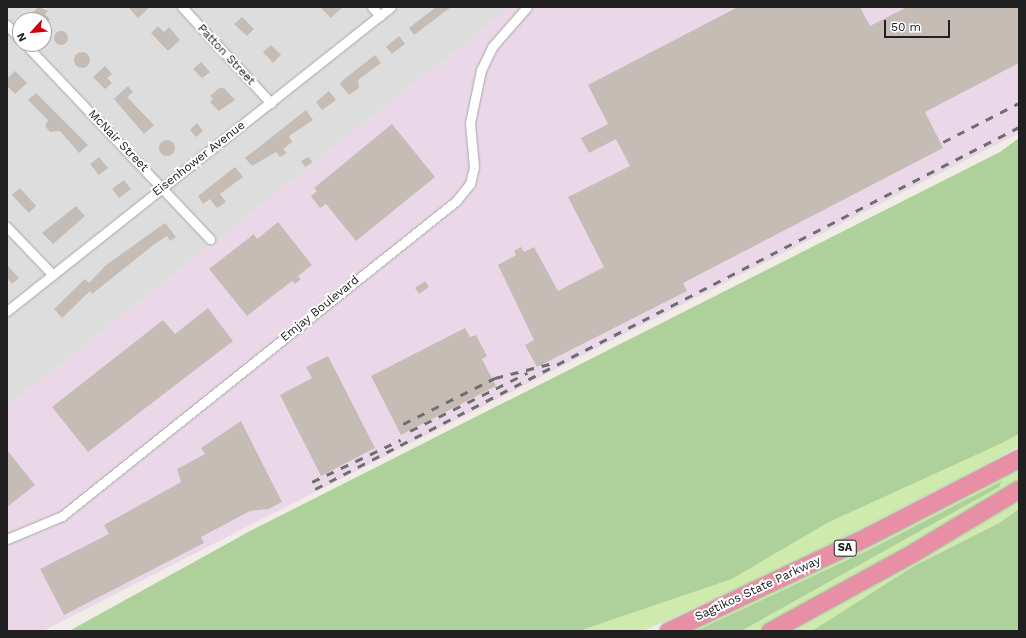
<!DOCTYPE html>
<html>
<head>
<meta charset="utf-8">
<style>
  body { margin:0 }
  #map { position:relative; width:1026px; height:638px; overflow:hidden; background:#f1ede6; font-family:"Work Sans",sans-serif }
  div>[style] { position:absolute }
  .residential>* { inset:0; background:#dedddd }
  .industrial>* { inset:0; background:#ead8e8 }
  .grass>* { inset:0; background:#cfeaad }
  .forest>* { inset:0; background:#aed09b }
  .building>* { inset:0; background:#c5bcb6 }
  .round { border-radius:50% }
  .roads { filter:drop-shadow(0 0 1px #a7a7a7) drop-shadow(0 0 1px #a7a7a7) }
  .street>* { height:9px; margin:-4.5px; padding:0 4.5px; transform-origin:4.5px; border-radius:4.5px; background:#fff }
  .highway>* { height:17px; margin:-8.5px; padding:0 8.5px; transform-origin:8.5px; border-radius:8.5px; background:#e88ea5 }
  .rail>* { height:2.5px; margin-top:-1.25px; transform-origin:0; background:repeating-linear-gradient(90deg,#6e6e6e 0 8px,transparent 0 16px) }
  span { translate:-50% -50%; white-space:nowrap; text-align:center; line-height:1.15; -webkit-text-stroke:4px #fff; paint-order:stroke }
  .shield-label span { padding:1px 3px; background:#fff; border:1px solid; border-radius:3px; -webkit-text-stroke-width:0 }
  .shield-label { font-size:11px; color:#202020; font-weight:700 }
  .street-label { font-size:12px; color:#202020 }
  .frame { position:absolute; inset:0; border:8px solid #202020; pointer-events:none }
  .north { position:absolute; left:12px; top:12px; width:40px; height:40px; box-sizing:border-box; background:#fff; border:1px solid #a6a6a6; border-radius:50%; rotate:243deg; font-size:11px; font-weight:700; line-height:16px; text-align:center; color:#202020 }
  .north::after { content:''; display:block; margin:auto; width:14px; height:18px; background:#d0000e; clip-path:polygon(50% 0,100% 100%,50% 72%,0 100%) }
  .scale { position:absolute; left:884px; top:20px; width:66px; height:18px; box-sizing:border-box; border:2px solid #202020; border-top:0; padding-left:5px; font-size:12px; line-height:14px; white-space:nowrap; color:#202020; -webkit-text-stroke:3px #fff; paint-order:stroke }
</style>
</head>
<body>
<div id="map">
  <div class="residential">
    <i style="clip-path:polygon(evenodd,7px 7px,511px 7px,7px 407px,7px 7px,20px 20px,44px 20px,44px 44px,20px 44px,20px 20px)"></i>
  </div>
  <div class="industrial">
    <i style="clip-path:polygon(511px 7px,1019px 7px,1019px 133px,43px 631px,7px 631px,7px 407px)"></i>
  </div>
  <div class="grass">
    <i style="clip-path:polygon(1019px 434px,1019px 446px,983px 466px,795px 563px,643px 631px,579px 631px,732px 579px,829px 522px)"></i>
    <i style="clip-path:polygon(1019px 465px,1019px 482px,761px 630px,684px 631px)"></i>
    <i style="clip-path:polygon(1019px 497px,1019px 509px,999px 523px,914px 566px,821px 627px,812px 631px,782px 631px)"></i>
  </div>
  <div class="forest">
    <i style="clip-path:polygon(1019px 138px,1019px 434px,1002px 443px,829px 522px,732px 579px,579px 631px,69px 631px,252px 530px,1000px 152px)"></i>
    <i style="clip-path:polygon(1002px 481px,999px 487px,741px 631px,696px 631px,871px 549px)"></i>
    <i style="clip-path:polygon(1019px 509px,1019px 631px,812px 631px,914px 566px,999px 523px)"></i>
  </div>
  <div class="building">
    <i style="clip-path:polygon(39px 7px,48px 11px,45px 14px,51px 20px,37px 20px,31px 14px)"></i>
    <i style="clip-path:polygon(128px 7px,150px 7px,138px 18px)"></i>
    <i style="clip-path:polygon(320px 7px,343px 7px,331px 18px)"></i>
    <i style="clip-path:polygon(436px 7px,451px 7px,414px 35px,409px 28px)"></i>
    <i style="clip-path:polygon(738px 7px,860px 7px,870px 26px,907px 7px,1019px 7px,1019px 63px,925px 112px,943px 148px,683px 283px,687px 291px,537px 367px,525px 345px,534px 340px,498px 265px,516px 255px,514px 251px,521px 247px,524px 252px,534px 247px,558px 291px,604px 267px,568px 197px,630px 166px,616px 139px,589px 153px,581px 138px,608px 124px,588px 85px)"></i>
    <i style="clip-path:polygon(242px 17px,254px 29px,247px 36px,234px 24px)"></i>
    <i style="clip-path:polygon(158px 26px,164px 32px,169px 27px,180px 40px,168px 51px,151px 33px)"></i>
    <i class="round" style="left:54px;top:31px;width:14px;height:14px"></i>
    <i style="clip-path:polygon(399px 36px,405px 44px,392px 54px,386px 47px)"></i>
    <i style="clip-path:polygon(271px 45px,281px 55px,273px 63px,263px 52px)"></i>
    <i class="round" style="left:74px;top:52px;width:16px;height:16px"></i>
    <i style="clip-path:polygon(375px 55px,381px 63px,358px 80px,359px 88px,349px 95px,340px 84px,343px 80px)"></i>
    <i style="clip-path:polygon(201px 62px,210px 72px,202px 78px,193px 69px)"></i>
    <i style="clip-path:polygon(105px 66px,112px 74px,107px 78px,112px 83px,105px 89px,93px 77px)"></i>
    <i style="clip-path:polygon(15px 71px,27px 83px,15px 94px,7px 86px,7px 79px)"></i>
    <i style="clip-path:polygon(128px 86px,133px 92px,127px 97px,154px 125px,144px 134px,114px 99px)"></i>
    <i style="clip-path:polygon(219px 88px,224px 88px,235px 100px,219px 111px,210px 102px,213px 99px,210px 96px)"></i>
    <i style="clip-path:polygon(329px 91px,336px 100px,322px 110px,316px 102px)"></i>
    <i style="clip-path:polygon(36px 93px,88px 145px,79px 153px,60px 131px,50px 132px,45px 126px,48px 120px,28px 100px)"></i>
    <i style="clip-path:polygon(306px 110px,313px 120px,289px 136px,292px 142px,283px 149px,287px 153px,280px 157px,276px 152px,252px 166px,245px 158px)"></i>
    <i style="clip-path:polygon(197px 123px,203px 131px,196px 137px,190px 130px)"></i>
    <i style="clip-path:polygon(392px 124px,435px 177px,356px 241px,326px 204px,320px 208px,311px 196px,317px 191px,314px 188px)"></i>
    <i class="round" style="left:159px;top:140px;width:16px;height:16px"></i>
    <i style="clip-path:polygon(99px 157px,108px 168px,99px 175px,90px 164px)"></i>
    <i style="clip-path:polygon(309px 157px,312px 162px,305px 167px,301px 161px)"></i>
    <i style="clip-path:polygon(235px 167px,243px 177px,220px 194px,226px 202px,217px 208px,210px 199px,203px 204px,198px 196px)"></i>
    <i style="clip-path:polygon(124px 180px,131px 189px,119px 198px,112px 189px)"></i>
    <i style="clip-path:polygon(20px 188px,36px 206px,29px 213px,12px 195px)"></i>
    <i style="clip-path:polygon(76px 206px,85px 216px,53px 244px,42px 233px)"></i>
    <i style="clip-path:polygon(278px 222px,312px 265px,298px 276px,301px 279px,295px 284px,292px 281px,247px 316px,209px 269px,254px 234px,257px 239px)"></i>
    <i style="clip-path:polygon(165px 223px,176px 237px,170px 241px,167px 236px,156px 243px,92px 294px,90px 291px,62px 318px,54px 309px,85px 279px,89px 283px,106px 265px)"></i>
    <i style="clip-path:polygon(7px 265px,19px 278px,12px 284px,7px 278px)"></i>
    <i style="clip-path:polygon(425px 281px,429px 287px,419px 294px,415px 288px)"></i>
    <i style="clip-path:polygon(208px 308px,233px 341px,88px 452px,52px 407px,163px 320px,175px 334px)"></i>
    <i style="clip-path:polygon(465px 328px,470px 337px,476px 335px,487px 356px,482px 359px,496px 386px,401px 435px,371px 376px)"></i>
    <i style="clip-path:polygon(328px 356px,375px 448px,321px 476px,280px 395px,312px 378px,306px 367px)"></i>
    <i style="clip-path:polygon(241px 421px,282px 502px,268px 509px,250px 511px,201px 537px,204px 543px,64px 615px,40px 569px,109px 534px,104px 525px,181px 482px,177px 469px,205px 454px,201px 448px)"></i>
    <i style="clip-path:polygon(7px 450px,35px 485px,7px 507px)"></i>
  </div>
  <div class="roads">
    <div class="street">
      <i style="left:182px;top:7px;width:131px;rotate:47.2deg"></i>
      <i style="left:372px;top:7px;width:12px;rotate:48deg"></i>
      <i style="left:7px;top:25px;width:19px;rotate:47deg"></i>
      <i style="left:25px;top:44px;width:269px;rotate:46.5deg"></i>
      <i style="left:7px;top:227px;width:66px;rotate:46.2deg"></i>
      <i style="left:7px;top:311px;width:490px;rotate:-38.4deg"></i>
      <i style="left:7px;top:539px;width:60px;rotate:-22.7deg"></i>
      <i style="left:62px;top:516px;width:504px;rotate:-38.64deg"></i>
      <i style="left:456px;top:201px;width:22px;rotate:-51deg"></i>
      <i style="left:470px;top:184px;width:17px;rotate:-77deg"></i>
      <i style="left:474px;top:167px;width:44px;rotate:-95.2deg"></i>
      <i style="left:470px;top:123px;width:54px;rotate:-78.3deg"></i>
      <i style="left:481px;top:70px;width:25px;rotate:-64deg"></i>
      <i style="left:492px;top:47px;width:53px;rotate:-48.8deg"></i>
    </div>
    <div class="highway">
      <i style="left:668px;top:631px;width:221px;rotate:-25.4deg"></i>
      <i style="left:868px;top:536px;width:170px;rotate:-27.3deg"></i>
      <i style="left:770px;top:631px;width:164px;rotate:-28.7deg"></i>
      <i style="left:914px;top:552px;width:122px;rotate:-31deg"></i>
    </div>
  </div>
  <div class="rail">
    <i style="left:943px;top:142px;width:85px;rotate:-27.2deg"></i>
    <i style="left:403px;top:424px;width:103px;rotate:-26.6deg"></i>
    <i style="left:495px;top:378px;width:60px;rotate:-14.5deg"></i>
    <i style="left:410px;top:431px;width:131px;rotate:-26.4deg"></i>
    <i style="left:312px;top:482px;width:98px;rotate:-25.5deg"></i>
    <i style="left:315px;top:489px;width:792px;rotate:-27.21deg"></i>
  </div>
  <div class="shield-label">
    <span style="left:845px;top:548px">SA</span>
  </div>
  <div class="street-label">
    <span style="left:226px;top:55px;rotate:47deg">Patton Street</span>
    <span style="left:118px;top:141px;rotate:46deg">McNair Street</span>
    <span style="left:199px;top:159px;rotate:-38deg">Eisenhower Avenue</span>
    <span style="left:320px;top:309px;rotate:-39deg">Emjay Boulevard</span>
    <span style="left:758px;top:589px;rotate:-25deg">Sagtikos State Parkway</span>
  </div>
  <div class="frame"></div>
  <div class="north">N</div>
  <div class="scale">50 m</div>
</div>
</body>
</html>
